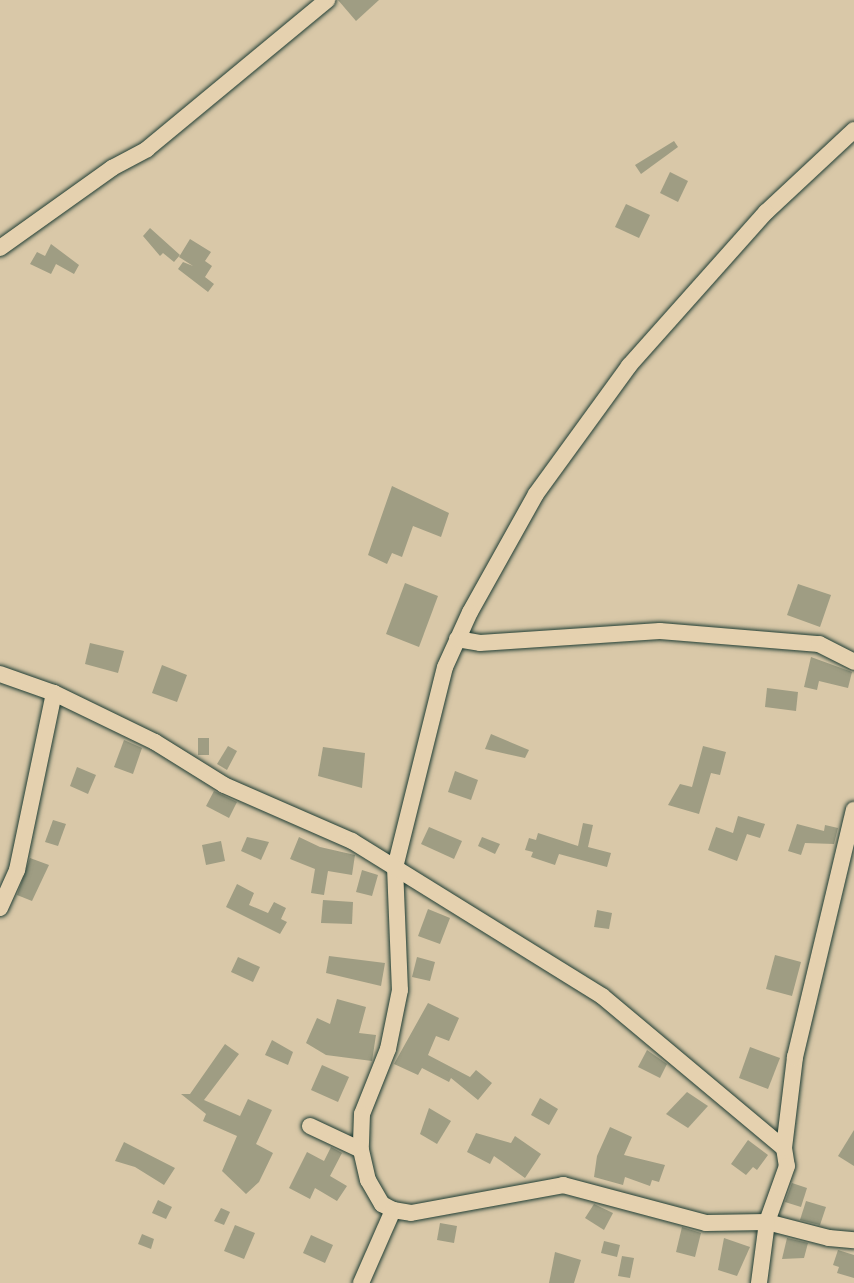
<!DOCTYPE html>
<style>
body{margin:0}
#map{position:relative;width:854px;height:1283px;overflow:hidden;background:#d9c8a8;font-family:"Indie Flower",sans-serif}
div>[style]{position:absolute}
.building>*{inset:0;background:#9f9d83}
.roads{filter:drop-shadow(0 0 2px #1f3d34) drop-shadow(0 0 2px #1f3d34)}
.minor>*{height:16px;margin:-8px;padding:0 8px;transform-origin:8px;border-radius:8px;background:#e5d1af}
span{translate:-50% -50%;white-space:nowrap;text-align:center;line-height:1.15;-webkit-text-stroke:5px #e5d1af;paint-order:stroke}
</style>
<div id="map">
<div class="building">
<i style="clip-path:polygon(338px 0,379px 0,356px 21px)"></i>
<i style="clip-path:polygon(674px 141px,678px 147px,641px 174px,635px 165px)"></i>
<i style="clip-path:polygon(670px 172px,688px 181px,678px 202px,660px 193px)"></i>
<i style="clip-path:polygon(626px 204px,650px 215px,639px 238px,615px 227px)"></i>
<i style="clip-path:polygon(150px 228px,180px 255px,174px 262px,163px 253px,160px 256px,143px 236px)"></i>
<i style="clip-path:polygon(190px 239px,211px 252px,205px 261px,212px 266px,205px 277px,214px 284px,208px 292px,178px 269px,183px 262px,193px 266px,179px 257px)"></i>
<i style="clip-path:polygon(51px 244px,79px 265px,74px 274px,56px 264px,51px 274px,30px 264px,37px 252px,45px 256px)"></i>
<i style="clip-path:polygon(392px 486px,449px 513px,441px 537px,413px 526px,402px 557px,392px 553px,387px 564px,368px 555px)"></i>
<i style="clip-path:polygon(405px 583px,438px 596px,419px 647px,386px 634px)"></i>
<i style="clip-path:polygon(798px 584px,831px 595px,820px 627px,787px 615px)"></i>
<i style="clip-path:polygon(90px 643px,124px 651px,118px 673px,85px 664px)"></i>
<i style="clip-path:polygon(811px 657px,852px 672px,848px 688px,819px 681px,817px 690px,804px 687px)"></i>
<i style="clip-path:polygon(162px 665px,187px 675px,177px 702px,152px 693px)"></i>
<i style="clip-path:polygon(767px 688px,798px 692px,796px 711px,765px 707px)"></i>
<i style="clip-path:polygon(491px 734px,529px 750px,525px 758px,485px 749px)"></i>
<i style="clip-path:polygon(198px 738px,209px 738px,209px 755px,198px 755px)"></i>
<i style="clip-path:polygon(124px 740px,142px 748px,133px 774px,114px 767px)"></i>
<i style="clip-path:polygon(228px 746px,237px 751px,227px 770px,217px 764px)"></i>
<i style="clip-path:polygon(703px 746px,726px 752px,720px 775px,711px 773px,699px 814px,668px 805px,680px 784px,692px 787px)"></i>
<i style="clip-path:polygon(323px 747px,365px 753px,362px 788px,318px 776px)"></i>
<i style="clip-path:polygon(77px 767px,96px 775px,88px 794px,70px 786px)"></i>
<i style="clip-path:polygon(455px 771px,478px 780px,471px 800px,448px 792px)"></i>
<i style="clip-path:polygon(214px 791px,237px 802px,229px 818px,206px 806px)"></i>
<i style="clip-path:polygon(738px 816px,765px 824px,760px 838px,747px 834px,737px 861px,708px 850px,716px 827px,733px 833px)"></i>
<i style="clip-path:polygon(53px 820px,66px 824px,58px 846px,45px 842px)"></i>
<i style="clip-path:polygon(583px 823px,593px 825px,588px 847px,611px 853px,607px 867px,559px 854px,555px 865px,531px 857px,533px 852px,525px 850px,529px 838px,536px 840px,538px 833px,578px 846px)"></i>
<i style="clip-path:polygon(797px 824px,824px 831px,825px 825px,838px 828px,834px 844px,805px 843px,801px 855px,788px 851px)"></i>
<i style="clip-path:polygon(429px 827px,462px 841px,454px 859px,421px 844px)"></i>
<i style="clip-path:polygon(247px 837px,269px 842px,261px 860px,241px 851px)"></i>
<i style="clip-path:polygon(299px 837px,320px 847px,355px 855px,352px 875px,328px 871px,324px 895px,311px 893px,315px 869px,290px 859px)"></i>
<i style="clip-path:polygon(482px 837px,500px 844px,495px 854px,478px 846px)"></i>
<i style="clip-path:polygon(221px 841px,225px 861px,206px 865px,202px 845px)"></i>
<i style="clip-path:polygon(30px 858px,49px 865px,32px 901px,17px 895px)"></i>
<i style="clip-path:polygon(362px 870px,378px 875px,372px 896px,356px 892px)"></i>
<i style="clip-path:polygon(237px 884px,254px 893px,249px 905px,268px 913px,274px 902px,286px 908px,281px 919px,287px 922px,280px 934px,226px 907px)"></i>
<i style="clip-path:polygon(323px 900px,353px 902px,352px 924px,321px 923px)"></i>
<i style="clip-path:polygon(428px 909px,450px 918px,440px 944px,418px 936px)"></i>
<i style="clip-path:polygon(597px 910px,612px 913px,609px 929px,594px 927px)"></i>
<i style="clip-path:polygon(775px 955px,801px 962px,792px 996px,766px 989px)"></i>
<i style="clip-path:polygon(329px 956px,385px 963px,381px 986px,326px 973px)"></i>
<i style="clip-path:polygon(238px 957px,260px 967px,253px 982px,231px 972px)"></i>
<i style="clip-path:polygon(417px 957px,435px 962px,430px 981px,412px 977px)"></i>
<i style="clip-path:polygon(337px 999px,366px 1007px,359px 1033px,376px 1035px,372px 1061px,326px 1055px,306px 1043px,317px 1018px,330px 1024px)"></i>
<i style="clip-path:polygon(428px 1003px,459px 1018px,449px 1041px,436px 1036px,428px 1055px,470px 1077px,476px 1070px,492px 1083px,478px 1100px,451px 1078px,449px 1082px,422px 1068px,418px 1075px,394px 1064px)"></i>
<i style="clip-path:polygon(272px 1040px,293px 1052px,288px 1065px,265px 1055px)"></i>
<i style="clip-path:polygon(225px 1044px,239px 1054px,204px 1100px,240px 1116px,248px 1099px,272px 1110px,256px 1144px,273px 1153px,259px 1182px,246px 1194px,222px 1171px,237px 1136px,203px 1121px,206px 1114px,181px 1094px,190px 1094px)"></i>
<i style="clip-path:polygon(750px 1047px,780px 1058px,768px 1089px,739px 1078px)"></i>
<i style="clip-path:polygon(647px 1050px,667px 1064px,660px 1078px,638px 1067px)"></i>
<i style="clip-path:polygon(322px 1065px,349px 1077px,338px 1102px,311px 1090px)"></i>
<i style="clip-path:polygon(687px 1092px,708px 1106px,688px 1128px,666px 1114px)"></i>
<i style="clip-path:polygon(540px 1098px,558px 1109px,549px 1125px,531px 1115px)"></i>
<i style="clip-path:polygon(429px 1108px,451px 1121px,437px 1144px,420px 1134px)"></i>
<i style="clip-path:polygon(610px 1127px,632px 1137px,624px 1155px,665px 1165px,659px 1182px,652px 1180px,650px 1186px,625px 1177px,623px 1185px,594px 1177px,597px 1156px)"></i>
<i style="clip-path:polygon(854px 1130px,854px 1166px,838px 1156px)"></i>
<i style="clip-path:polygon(476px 1133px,511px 1143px,515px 1136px,541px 1154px,525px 1178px,494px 1156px,490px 1164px,467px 1152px)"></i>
<i style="clip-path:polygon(748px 1140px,768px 1155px,757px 1170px,753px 1167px,746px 1175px,731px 1164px)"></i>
<i style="clip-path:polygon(124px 1142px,175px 1168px,164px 1185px,135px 1167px,115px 1161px)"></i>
<i style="clip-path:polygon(331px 1147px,342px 1153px,330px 1176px,347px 1186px,337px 1201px,315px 1188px,310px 1199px,289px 1188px,307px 1152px,324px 1161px)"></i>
<i style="clip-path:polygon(792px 1183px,807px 1188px,801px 1207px,785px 1202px)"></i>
<i style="clip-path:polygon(158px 1200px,172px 1207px,166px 1219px,152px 1213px)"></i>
<i style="clip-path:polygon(806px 1201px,826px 1207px,820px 1225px,800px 1220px)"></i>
<i style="clip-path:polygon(594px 1204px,613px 1213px,604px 1230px,585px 1218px)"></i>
<i style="clip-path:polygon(221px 1208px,230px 1212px,224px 1225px,214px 1221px)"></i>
<i style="clip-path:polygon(440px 1223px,457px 1226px,454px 1243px,437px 1240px)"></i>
<i style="clip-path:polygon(235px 1225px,255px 1233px,244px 1259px,224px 1251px)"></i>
<i style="clip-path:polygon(682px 1227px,701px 1233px,695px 1257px,676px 1252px)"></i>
<i style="clip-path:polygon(142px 1234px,154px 1239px,151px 1249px,138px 1244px)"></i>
<i style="clip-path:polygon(311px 1235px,333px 1245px,325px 1263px,303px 1253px)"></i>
<i style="clip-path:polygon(724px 1238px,750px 1247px,737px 1276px,718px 1270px)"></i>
<i style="clip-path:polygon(787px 1238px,808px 1243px,804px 1258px,782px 1259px)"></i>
<i style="clip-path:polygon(604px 1241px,620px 1245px,617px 1257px,601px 1253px)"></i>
<i style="clip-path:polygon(838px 1250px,854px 1255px,854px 1278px,837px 1273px,839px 1267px,833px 1265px)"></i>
<i style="clip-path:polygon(555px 1252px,581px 1260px,574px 1283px,549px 1283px)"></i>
<i style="clip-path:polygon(622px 1256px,634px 1258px,630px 1278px,618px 1276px)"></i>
</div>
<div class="roads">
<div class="minor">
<i style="left:854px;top:130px;width:120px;rotate:137deg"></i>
<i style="left:766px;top:212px;width:206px;rotate:131.7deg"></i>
<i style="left:629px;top:366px;width:158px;rotate:126deg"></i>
<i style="left:536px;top:494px;width:135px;rotate:119.2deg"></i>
<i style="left:470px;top:612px;width:60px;rotate:114.4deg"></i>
<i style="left:445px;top:667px;width:206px;rotate:104deg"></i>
<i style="left:395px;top:867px;width:123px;rotate:87.7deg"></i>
<i style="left:400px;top:990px;width:60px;rotate:101.5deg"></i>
<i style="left:388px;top:1049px;width:70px;rotate:111.8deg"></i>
<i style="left:362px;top:1114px;width:36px;rotate:92deg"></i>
<i style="left:361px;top:1150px;width:31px;rotate:77deg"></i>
<i style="left:368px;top:1180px;width:28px;rotate:60deg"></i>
<i style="left:382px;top:1204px;width:13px;rotate:29deg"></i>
<i style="left:393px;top:1210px;width:18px;rotate:9deg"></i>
<i style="left:411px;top:1213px;width:155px;rotate:-10.4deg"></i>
<i style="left:563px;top:1185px;width:148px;rotate:14.9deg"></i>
<i style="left:706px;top:1223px;width:61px;rotate:-0.9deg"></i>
<i style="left:767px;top:1222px;width:64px;rotate:14.5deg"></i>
<i style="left:829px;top:1238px;width:25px;rotate:5deg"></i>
<i style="left:0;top:248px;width:138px;rotate:-35.5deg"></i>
<i style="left:112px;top:168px;width:40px;rotate:-28deg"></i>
<i style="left:147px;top:149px;width:234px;rotate:-39.6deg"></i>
<i style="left:457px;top:639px;width:23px;rotate:10deg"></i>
<i style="left:480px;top:643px;width:180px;rotate:-3.8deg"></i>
<i style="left:660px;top:631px;width:160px;rotate:4.7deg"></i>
<i style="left:819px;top:644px;width:39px;rotate:27deg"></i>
<i style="left:0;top:674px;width:57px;rotate:19.4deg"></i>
<i style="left:54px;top:693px;width:112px;rotate:25.9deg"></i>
<i style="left:155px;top:742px;width:81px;rotate:31.9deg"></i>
<i style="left:224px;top:785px;width:140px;rotate:23.6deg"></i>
<i style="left:352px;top:841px;width:294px;rotate:31.8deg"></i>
<i style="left:602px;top:996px;width:237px;rotate:39.9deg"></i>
<i style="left:784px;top:1148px;width:18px;rotate:81deg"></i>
<i style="left:787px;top:1166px;width:59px;rotate:109.7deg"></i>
<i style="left:767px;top:1222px;width:62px;rotate:97.5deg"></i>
<i style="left:0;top:908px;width:42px;rotate:-65.9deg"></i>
<i style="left:17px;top:870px;width:181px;rotate:-78.2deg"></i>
<i style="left:310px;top:1126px;width:56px;rotate:25.2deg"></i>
<i style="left:784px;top:1148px;width:92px;rotate:-83.1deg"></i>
<i style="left:795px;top:1057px;width:254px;rotate:-76.6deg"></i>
<i style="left:361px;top:1283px;width:80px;rotate:-66.3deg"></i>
</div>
</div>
</div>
